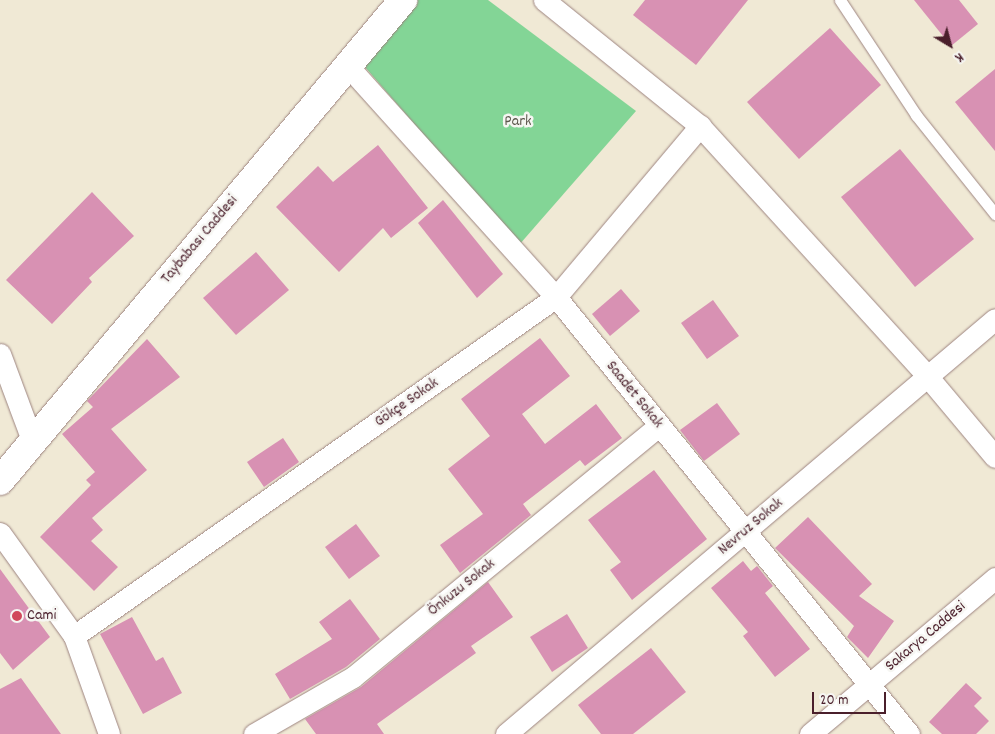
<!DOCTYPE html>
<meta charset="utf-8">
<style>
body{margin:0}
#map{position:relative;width:995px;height:734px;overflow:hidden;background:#f0e9d5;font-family:Dekko,sans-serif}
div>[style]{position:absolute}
.green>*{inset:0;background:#83d596}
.building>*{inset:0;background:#d891b3}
.roads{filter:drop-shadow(0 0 1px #9d8480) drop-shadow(0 0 1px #9d8480)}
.lane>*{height:11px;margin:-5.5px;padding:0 5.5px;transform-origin:5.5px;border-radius:5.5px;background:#fff}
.street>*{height:21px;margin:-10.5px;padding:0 10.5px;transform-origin:10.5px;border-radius:10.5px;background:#fff}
.secondary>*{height:28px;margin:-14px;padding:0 14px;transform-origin:14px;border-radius:14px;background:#fff}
.dots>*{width:14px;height:14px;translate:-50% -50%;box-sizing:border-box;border:2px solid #f6f6f2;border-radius:50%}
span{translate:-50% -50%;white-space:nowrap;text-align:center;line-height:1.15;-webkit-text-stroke:5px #f6f6f2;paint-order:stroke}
.park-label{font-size:16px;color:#5b564b}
.street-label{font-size:16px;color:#4a1f2b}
.poi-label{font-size:16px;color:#4a1f2b}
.left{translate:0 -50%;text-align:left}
.north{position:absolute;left:925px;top:20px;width:50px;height:50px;-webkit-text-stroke:4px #f6f6f2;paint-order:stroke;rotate:143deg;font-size:14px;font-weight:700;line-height:20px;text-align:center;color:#4a1f2b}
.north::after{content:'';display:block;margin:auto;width:18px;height:22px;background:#4a1f2b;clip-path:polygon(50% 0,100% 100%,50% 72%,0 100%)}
.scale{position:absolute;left:812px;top:692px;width:74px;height:22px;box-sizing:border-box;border:2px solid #4a1f2b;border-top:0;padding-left:6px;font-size:15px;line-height:18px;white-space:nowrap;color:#4a1f2b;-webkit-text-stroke:4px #f6f6f2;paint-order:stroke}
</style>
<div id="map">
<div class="green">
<i style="clip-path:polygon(402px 0,488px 0,636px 111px,519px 245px,358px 59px)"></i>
</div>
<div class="building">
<i style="clip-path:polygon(645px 0,748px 0,696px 65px,633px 15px)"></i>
<i style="clip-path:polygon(914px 0,959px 0,978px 24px,951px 46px)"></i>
<i style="clip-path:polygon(830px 28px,881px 85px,799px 159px,747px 102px)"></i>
<i style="clip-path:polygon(995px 69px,995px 151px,955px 102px)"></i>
<i style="clip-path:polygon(378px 145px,428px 208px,391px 238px,383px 228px,339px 272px,276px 207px,318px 166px,333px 182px)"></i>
<i style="clip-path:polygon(900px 149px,974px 239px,915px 287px,841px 197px)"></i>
<i style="clip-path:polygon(92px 192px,134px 236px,89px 278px,92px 282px,52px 324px,6px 280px)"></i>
<i style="clip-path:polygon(443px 200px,503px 274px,477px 298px,418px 223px)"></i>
<i style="clip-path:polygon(256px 252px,289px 290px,236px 335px,203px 298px)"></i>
<i style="clip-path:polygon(621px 289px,640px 311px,610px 336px,592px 314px)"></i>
<i style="clip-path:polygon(713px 300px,739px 336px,707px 359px,681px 323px)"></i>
<i style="clip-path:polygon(540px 338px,570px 376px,522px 414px,545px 444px,596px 404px,622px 438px,585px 466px,580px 460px,523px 504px,531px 515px,460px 573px,440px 545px,483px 514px,448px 469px,490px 436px,461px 399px)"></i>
<i style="clip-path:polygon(147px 339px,180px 377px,111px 429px,147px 470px,92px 518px,103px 530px,91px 541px,118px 567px,94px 591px,40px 537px,91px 485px,86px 480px,95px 472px,62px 434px,93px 407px,87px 401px)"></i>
<i style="clip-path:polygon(717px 403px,740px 434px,704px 461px,680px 430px)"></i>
<i style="clip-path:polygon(283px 438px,299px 462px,264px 487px,247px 462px)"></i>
<i style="clip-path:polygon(654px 470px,707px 539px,632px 600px,610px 570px,621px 562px,588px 520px)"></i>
<i style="clip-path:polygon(808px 517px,872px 584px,859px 596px,894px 621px,868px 658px,847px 637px,854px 626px,775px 548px)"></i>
<i style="clip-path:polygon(356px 524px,380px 556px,349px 579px,325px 547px)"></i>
<i style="clip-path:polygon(743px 561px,751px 571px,757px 566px,773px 586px,765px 593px,810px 649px,775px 677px,743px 636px,748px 632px,711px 588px)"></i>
<i style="clip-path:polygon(0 569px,50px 637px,13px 670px,0 653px)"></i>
<i style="clip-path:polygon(488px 582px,513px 617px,471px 646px,476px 653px,377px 724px,384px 734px,316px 734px,305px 719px,361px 687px)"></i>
<i style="clip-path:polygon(350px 599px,380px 639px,346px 667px,290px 699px,275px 674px,332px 639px,319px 622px)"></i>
<i style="clip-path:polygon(567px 614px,588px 648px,552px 672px,530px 637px)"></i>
<i style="clip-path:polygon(132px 617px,156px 661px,163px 657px,182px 693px,143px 714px,100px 634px)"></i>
<i style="clip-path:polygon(651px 648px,686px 692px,633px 734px,601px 734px,578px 705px)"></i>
<i style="clip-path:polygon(21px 678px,61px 734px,0 734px,0 689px)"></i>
<i style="clip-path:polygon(966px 683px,982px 698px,974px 706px,989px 721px,976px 734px,942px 734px,929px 722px)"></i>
</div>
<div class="roads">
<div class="lane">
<i style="left:840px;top:0;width:138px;rotate:56.5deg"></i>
<i style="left:916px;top:115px;width:127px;rotate:51.4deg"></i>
</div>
<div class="street">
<i style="left:544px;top:0;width:201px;rotate:38.9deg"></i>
<i style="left:700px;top:126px;width:339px;rotate:47.7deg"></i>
<i style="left:928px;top:377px;width:104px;rotate:50.1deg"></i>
<i style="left:347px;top:65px;width:312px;rotate:48deg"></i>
<i style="left:556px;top:297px;width:562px;rotate:51.07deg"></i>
<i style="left:0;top:354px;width:92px;rotate:69.6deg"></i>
<i style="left:0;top:533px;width:127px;rotate:54.3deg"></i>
<i style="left:74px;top:636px;width:104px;rotate:70.3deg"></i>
<i style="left:74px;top:636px;width:589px;rotate:-35.12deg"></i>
<i style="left:556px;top:297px;width:224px;rotate:-49.9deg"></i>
<i style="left:254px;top:734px;width:114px;rotate:-29.9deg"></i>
<i style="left:353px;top:677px;width:396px;rotate:-39.4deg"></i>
<i style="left:506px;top:734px;width:641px;rotate:-40.32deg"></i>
<i style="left:810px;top:734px;width:242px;rotate:-40.1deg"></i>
</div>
<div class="secondary">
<i style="left:0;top:481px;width:628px;rotate:-50.04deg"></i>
</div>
</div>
<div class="dots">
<i style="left:17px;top:616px;background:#d1495b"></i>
</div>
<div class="park-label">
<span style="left:518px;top:122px">Park</span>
</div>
<div class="street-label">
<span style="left:200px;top:240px;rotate:-50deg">Taybabası Caddesi</span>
<span style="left:634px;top:395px;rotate:51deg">Saadet Sokak</span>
<span style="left:407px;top:403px;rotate:-35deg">Gökçe Sokak</span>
<span style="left:751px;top:527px;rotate:-40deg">Nevruz Sokak</span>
<span style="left:462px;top:588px;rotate:-39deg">Önkuzu Sokak</span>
<span style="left:926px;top:637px;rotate:-40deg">Sakarya Caddesi</span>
</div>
<div class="poi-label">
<span class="left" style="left:27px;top:616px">Cami</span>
</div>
<div class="north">K</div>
<div class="scale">20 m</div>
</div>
